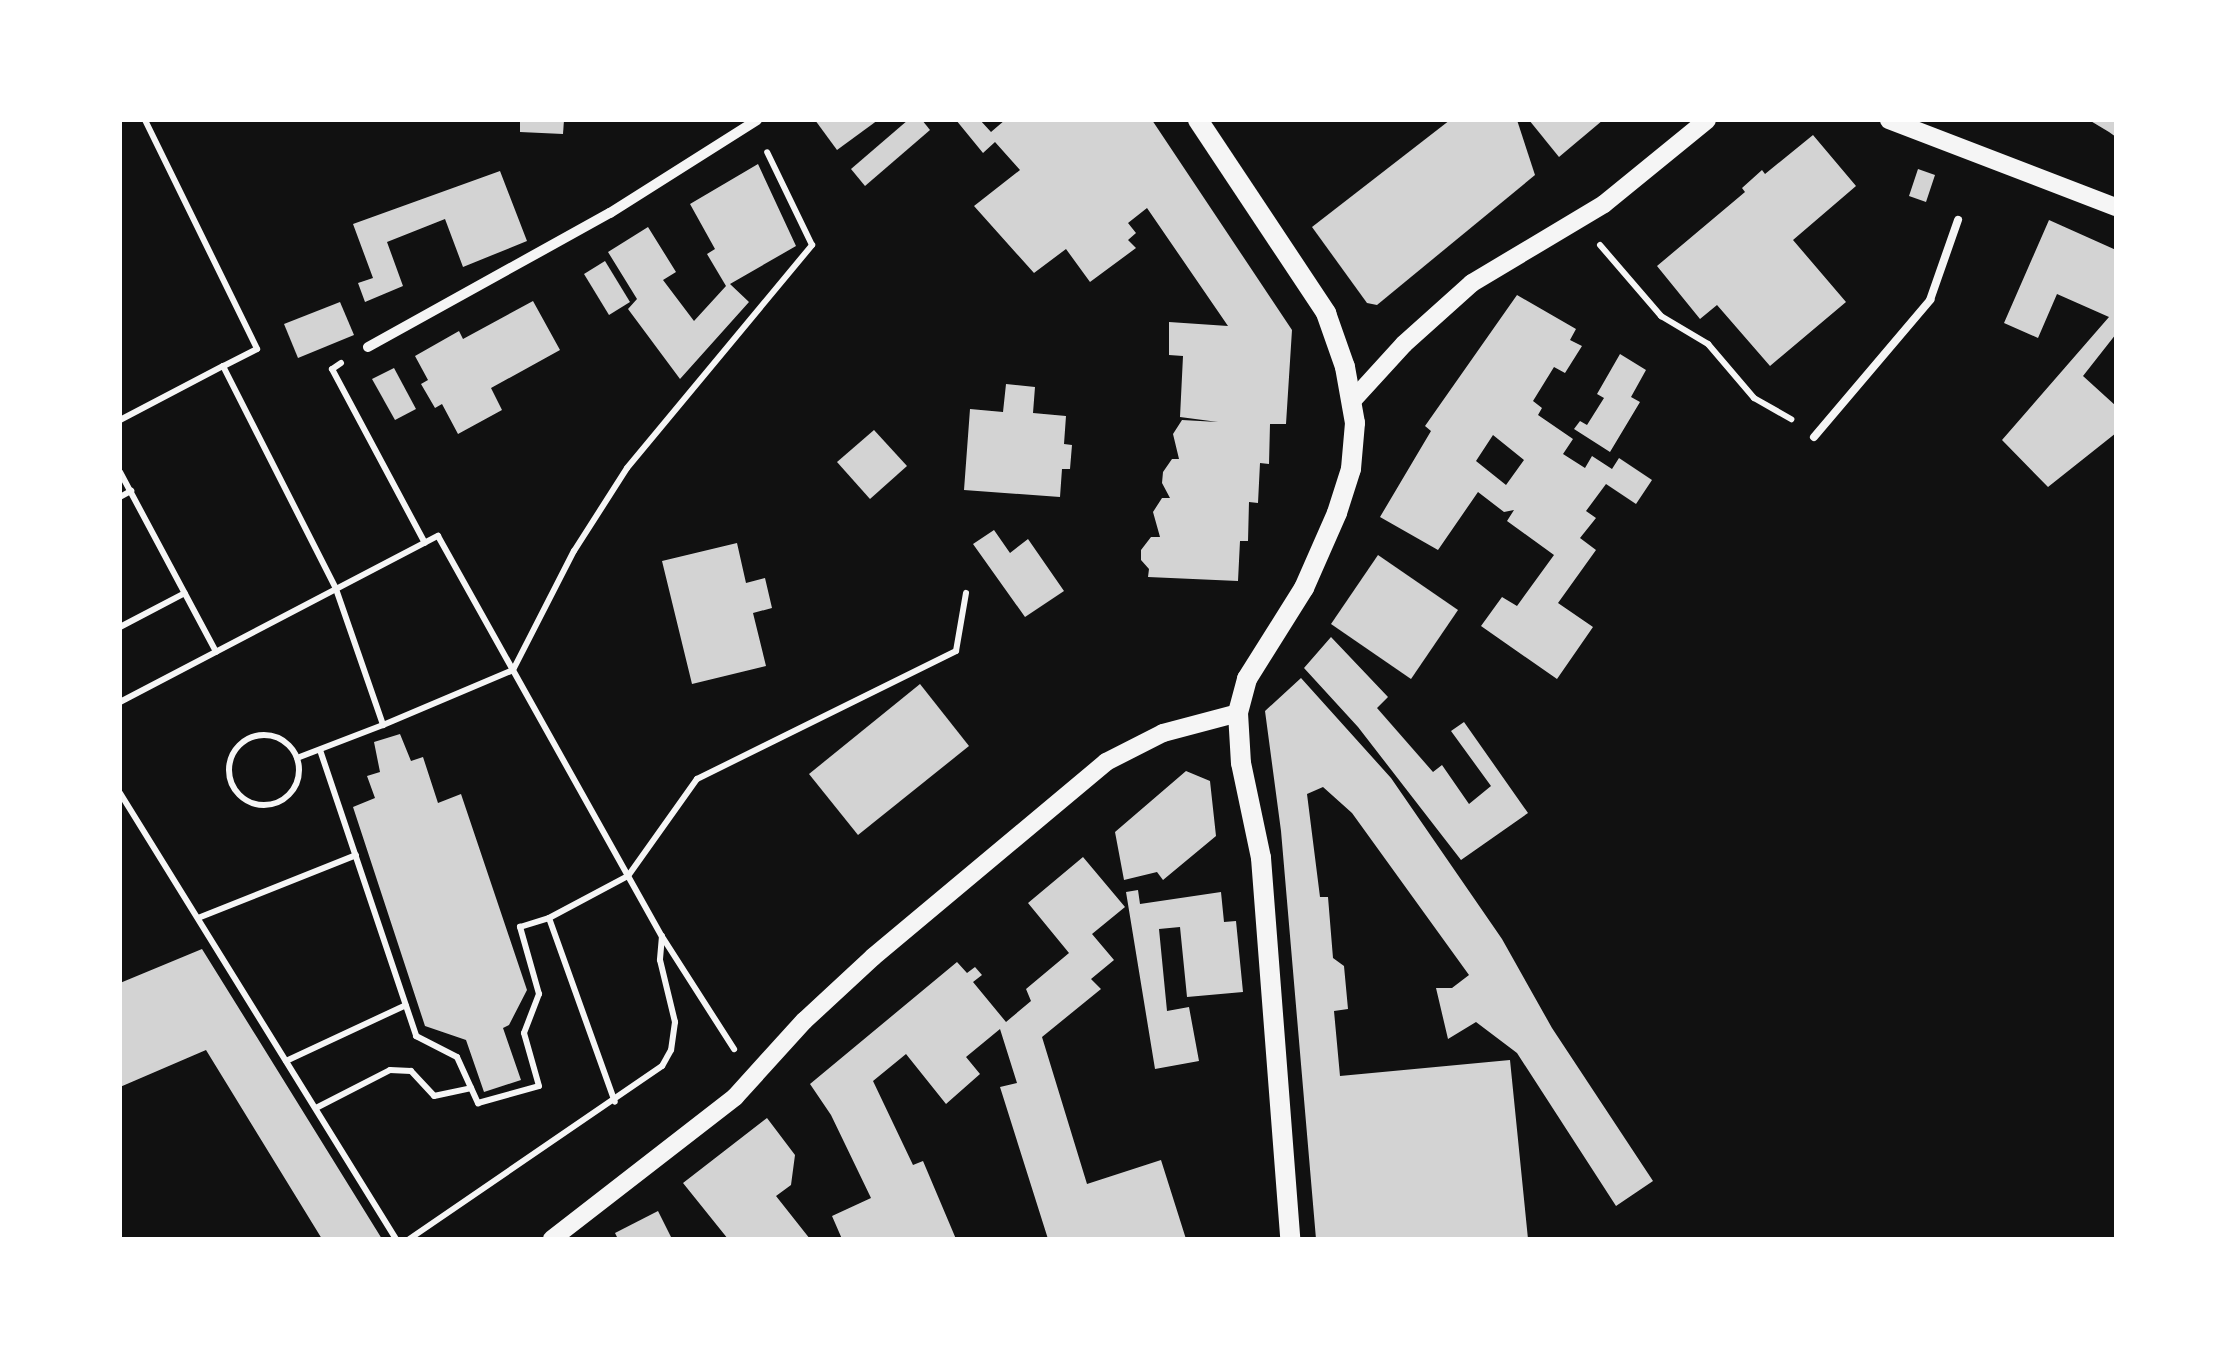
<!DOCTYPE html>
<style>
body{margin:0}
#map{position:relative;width:2236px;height:1359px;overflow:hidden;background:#111;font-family:Signika,sans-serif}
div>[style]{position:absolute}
.building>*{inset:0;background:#d3d3d3}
.path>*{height:6px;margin:-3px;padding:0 3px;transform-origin:3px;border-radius:3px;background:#f5f5f5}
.path>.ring{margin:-3px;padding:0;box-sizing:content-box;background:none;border:6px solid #f5f5f5;border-radius:50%}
.service>*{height:8px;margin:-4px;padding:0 4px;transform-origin:4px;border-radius:4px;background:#f5f5f5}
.minor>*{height:10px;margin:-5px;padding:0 5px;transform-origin:5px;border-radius:5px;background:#f5f5f5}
.tertiary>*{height:18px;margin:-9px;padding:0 9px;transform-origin:9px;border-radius:9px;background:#f5f5f5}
.secondary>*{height:20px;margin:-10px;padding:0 10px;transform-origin:10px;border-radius:10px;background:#f5f5f5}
span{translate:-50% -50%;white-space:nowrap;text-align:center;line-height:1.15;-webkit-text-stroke:9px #fff;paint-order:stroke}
.frame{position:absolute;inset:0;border:122px solid #fff;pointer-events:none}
</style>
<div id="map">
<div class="building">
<i style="clip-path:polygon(520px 120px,564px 120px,563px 134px,520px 132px)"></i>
<i style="clip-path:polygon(815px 120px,878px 120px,837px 150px)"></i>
<i style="clip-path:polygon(908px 120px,922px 120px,930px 130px,865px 186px,851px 169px)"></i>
<i style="clip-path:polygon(956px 120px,980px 120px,991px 132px,1005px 120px,1152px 120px,1292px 330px,1286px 424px,1270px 424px,1269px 464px,1260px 463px,1258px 503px,1249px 502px,1248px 541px,1240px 541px,1238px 581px,1148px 577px,1149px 569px,1141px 560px,1141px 550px,1151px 537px,1160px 537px,1153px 512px,1162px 498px,1170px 498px,1162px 483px,1163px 472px,1172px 459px,1179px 459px,1173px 434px,1182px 420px,1218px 422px,1180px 417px,1183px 356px,1169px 355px,1169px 322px,1228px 326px,1147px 208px,1128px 223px,1136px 233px,1128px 240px,1136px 248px,1090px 282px,1066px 249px,1034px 273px,974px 206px,1020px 170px,995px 142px,983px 153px)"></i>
<i style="clip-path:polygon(1450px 120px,1517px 120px,1535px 175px,1377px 305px,1367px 303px,1312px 227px)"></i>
<i style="clip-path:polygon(1529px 120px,1603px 120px,1559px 157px)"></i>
<i style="clip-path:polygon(2089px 120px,2116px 120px,2116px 137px,2109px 132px)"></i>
<i style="clip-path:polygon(1813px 135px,1856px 186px,1793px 240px,1846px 302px,1770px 366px,1717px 305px,1700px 319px,1657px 266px,1745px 192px,1742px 188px,1762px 170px,1765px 174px)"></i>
<i style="clip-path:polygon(758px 164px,796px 246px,730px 284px,749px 302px,680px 379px,628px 309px,637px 299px,608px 252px,648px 227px,676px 272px,663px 280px,694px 321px,726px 286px,707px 254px,715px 249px,690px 204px)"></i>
<i style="clip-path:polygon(1918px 169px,1935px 175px,1926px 202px,1909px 196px)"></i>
<i style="clip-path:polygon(500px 171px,527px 241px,463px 267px,445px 219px,387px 242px,403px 286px,365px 302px,358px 283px,373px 278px,353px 224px)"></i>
<i style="clip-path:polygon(2049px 220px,2116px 250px,2116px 334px,2083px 376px,2116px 406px,2116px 433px,2048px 487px,2002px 440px,2109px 317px,2057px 294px,2038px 338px,2004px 323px)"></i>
<i style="clip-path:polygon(605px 261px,630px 302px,609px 315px,584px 274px)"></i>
<i style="clip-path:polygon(evenodd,1517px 295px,1576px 329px,1570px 340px,1582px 346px,1565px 373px,1554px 367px,1533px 401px,1542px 408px,1538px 415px,1573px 439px,1563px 454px,1585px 468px,1592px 456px,1612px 469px,1619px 458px,1652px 480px,1636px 504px,1606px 484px,1586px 511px,1596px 518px,1580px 538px,1596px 550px,1558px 603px,1593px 627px,1557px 679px,1481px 626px,1502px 597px,1517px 606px,1554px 555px,1507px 521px,1514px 510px,1504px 512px,1478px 492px,1438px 550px,1380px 517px,1431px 431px,1425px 426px,1517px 295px,1493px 435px,1524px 460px,1506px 485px,1476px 461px,1493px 435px)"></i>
<i style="clip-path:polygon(533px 301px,560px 350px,491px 388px,502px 410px,458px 434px,442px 404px,435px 408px,421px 384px,428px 380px,415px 356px,459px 331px,463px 339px)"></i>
<i style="clip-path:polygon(340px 302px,354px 335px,298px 358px,284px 324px)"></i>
<i style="clip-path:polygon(1620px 354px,1646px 370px,1631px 397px,1640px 402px,1610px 452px,1574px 429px,1580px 421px,1587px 425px,1604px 398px,1597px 394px)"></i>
<i style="clip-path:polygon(394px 368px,416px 409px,395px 420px,372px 379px)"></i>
<i style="clip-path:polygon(1006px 384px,1035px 387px,1033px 413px,1066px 416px,1064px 444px,1072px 445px,1070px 469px,1062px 469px,1060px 497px,964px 490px,970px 409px,1003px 412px)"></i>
<i style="clip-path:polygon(874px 430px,907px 466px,870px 499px,837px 462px)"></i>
<i style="clip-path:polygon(994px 530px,1010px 553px,1028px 539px,1064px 591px,1025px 617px,973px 544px)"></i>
<i style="clip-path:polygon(737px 543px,746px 583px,765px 578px,772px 608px,753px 613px,766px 666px,692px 684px,662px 561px)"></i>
<i style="clip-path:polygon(1378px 555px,1458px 610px,1411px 679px,1331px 624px)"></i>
<i style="clip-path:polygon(1331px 637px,1388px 697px,1377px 708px,1433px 772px,1442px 765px,1469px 804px,1491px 786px,1451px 731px,1464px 722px,1528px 813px,1461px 860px,1358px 727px,1304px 668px)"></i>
<i style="clip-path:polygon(1301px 678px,1391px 778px,1502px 939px,1552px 1028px,1653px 1181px,1616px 1206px,1517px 1053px,1476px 1022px,1448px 1039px,1436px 988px,1452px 988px,1469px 975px,1352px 813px,1323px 787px,1307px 794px,1320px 897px,1328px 897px,1333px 958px,1344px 966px,1348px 1009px,1334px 1011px,1340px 1076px,1510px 1060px,1528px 1239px,1316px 1239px,1281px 831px,1265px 711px)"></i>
<i style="clip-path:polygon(920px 684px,969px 746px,858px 835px,809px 774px)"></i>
<i style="clip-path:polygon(400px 734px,411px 761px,423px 757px,438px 803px,461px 794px,527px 990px,509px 1025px,503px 1028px,521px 1080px,484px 1092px,466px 1040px,425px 1026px,353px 807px,375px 798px,367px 776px,380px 772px,374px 742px)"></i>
<i style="clip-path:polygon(1186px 771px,1210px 781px,1216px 836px,1163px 880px,1157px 872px,1124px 880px,1115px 832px)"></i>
<i style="clip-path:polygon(1083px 857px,1125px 907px,1092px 934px,1114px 960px,1091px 979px,1101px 989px,1042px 1037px,1087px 1184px,1161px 1160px,1186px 1239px,1048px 1239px,1000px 1087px,1017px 1083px,1000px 1029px,966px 1057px,980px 1074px,946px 1104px,906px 1054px,873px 1081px,913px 1165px,923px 1161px,956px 1239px,842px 1239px,832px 1216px,871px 1198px,831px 1115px,810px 1084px,957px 962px,967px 973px,975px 967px,982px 975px,973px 982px,1006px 1022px,1031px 1001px,1026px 989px,1069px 953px,1028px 903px)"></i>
<i style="clip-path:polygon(1138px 890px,1140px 904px,1221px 892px,1224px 922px,1236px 921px,1243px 992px,1187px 997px,1180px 927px,1159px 929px,1167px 1011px,1189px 1007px,1199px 1061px,1155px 1069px,1126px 892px)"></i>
<i style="clip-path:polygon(202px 949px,253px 1031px,382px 1239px,322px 1239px,206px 1050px,120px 1087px,120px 983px)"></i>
<i style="clip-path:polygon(767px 1118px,795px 1155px,791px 1185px,776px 1196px,810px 1239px,728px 1239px,683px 1183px)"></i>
<i style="clip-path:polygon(658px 1211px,672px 1239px,618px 1239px,615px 1233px)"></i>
</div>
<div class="path">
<i style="left:145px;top:120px;width:255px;rotate:63.9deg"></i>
<i style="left:257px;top:349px;width:38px;rotate:153deg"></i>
<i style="left:223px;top:366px;width:250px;rotate:63.1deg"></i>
<i style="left:336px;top:589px;width:144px;rotate:70.9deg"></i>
<i style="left:383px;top:725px;width:141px;rotate:-22.9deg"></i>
<i style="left:513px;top:670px;width:134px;rotate:-62.9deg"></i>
<i style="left:574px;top:551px;width:98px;rotate:-57.4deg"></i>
<i style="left:627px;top:468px;width:290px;rotate:-50.3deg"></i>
<i style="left:812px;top:245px;width:103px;rotate:-115.8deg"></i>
<i style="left:1600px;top:245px;width:94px;rotate:49.3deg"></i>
<i style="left:1661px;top:316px;width:55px;rotate:30.8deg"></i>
<i style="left:1708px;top:344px;width:71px;rotate:49.6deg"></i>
<i style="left:1754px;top:398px;width:43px;rotate:29.6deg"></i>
<i style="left:341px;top:363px;width:11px;rotate:146deg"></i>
<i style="left:332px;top:369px;width:197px;rotate:61.9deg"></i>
<i style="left:120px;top:420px;width:116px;rotate:-27.7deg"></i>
<i style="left:120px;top:472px;width:204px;rotate:61.9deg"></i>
<i style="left:120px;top:497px;width:13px;rotate:-29deg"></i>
<i style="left:120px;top:627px;width:73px;rotate:-27.6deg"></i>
<i style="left:120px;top:702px;width:359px;rotate:-27.6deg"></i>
<i style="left:438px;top:536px;width:458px;rotate:60.8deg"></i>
<i style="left:662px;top:936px;width:24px;rotate:95deg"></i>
<i style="left:660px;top:960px;width:64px;rotate:76.4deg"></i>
<i style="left:675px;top:1022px;width:28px;rotate:98deg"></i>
<i style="left:671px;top:1050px;width:18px;rotate:119deg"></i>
<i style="left:662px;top:1066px;width:306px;rotate:145.6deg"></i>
<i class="ring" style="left:229px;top:735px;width:64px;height:64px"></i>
<i style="left:320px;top:750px;width:302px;rotate:71.4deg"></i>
<i style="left:416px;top:1036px;width:46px;rotate:27.1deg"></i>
<i style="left:457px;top:1057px;width:51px;rotate:65.5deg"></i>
<i style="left:478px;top:1103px;width:63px;rotate:-15.6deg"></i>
<i style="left:539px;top:1086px;width:55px;rotate:-105.8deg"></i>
<i style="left:524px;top:1033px;width:42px;rotate:-69deg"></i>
<i style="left:539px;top:994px;width:70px;rotate:-105.8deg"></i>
<i style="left:520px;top:927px;width:30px;rotate:-17deg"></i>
<i style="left:549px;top:918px;width:195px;rotate:70.3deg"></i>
<i style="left:297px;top:758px;width:92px;rotate:-21deg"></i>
<i style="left:120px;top:793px;width:524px;rotate:58.25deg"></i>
<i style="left:198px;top:918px;width:170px;rotate:-21.7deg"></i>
<i style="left:549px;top:918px;width:89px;rotate:-28deg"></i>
<i style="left:628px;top:876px;width:119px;rotate:-54.6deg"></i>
<i style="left:697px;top:779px;width:289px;rotate:-26.3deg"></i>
<i style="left:956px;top:651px;width:59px;rotate:-80.2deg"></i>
<i style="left:663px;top:938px;width:132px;rotate:57.4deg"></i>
<i style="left:286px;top:1061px;width:132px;rotate:-25deg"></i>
<i style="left:316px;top:1108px;width:83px;rotate:-27.2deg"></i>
<i style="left:390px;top:1070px;width:21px;rotate:3deg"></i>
<i style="left:411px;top:1071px;width:34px;rotate:47deg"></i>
<i style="left:434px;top:1096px;width:38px;rotate:-12deg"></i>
</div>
<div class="service">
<i style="left:1814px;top:437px;width:180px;rotate:-49.7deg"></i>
<i style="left:1930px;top:300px;width:85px;rotate:-70.7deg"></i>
</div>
<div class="minor">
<i style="left:368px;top:347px;width:277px;rotate:-29deg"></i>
<i style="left:610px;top:213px;width:174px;rotate:-32.3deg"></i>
</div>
<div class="tertiary">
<i style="left:1889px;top:120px;width:243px;rotate:21deg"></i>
<i style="left:1352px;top:401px;width:77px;rotate:-47.6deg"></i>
<i style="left:1404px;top:344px;width:91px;rotate:-41.9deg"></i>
<i style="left:1472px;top:283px;width:154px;rotate:-30.9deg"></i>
<i style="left:1604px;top:204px;width:133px;rotate:-39.2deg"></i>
<i style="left:552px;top:1239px;width:232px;rotate:-37.8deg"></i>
<i style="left:735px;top:1097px;width:103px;rotate:-47.8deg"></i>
<i style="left:804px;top:1021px;width:94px;rotate:-42.8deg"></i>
<i style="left:873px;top:957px;width:304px;rotate:-39.9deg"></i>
<i style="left:1106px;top:762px;width:64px;rotate:-27deg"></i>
<i style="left:1163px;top:733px;width:78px;rotate:-14.9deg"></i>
</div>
<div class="secondary">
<i style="left:1198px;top:120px;width:232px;rotate:56.4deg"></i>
<i style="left:1326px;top:313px;width:57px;rotate:70.6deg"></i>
<i style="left:1345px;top:367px;width:57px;rotate:79.9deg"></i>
<i style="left:1355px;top:423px;width:46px;rotate:95deg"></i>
<i style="left:1351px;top:469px;width:46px;rotate:107.7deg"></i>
<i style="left:1337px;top:513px;width:82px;rotate:113.7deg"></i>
<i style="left:1304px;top:588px;width:107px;rotate:122.1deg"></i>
<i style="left:1247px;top:679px;width:35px;rotate:105deg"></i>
<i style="left:1238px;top:713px;width:50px;rotate:86.6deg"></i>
<i style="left:1241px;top:763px;width:97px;rotate:78.1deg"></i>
<i style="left:1261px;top:858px;width:382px;rotate:85.6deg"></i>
</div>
<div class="frame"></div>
</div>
